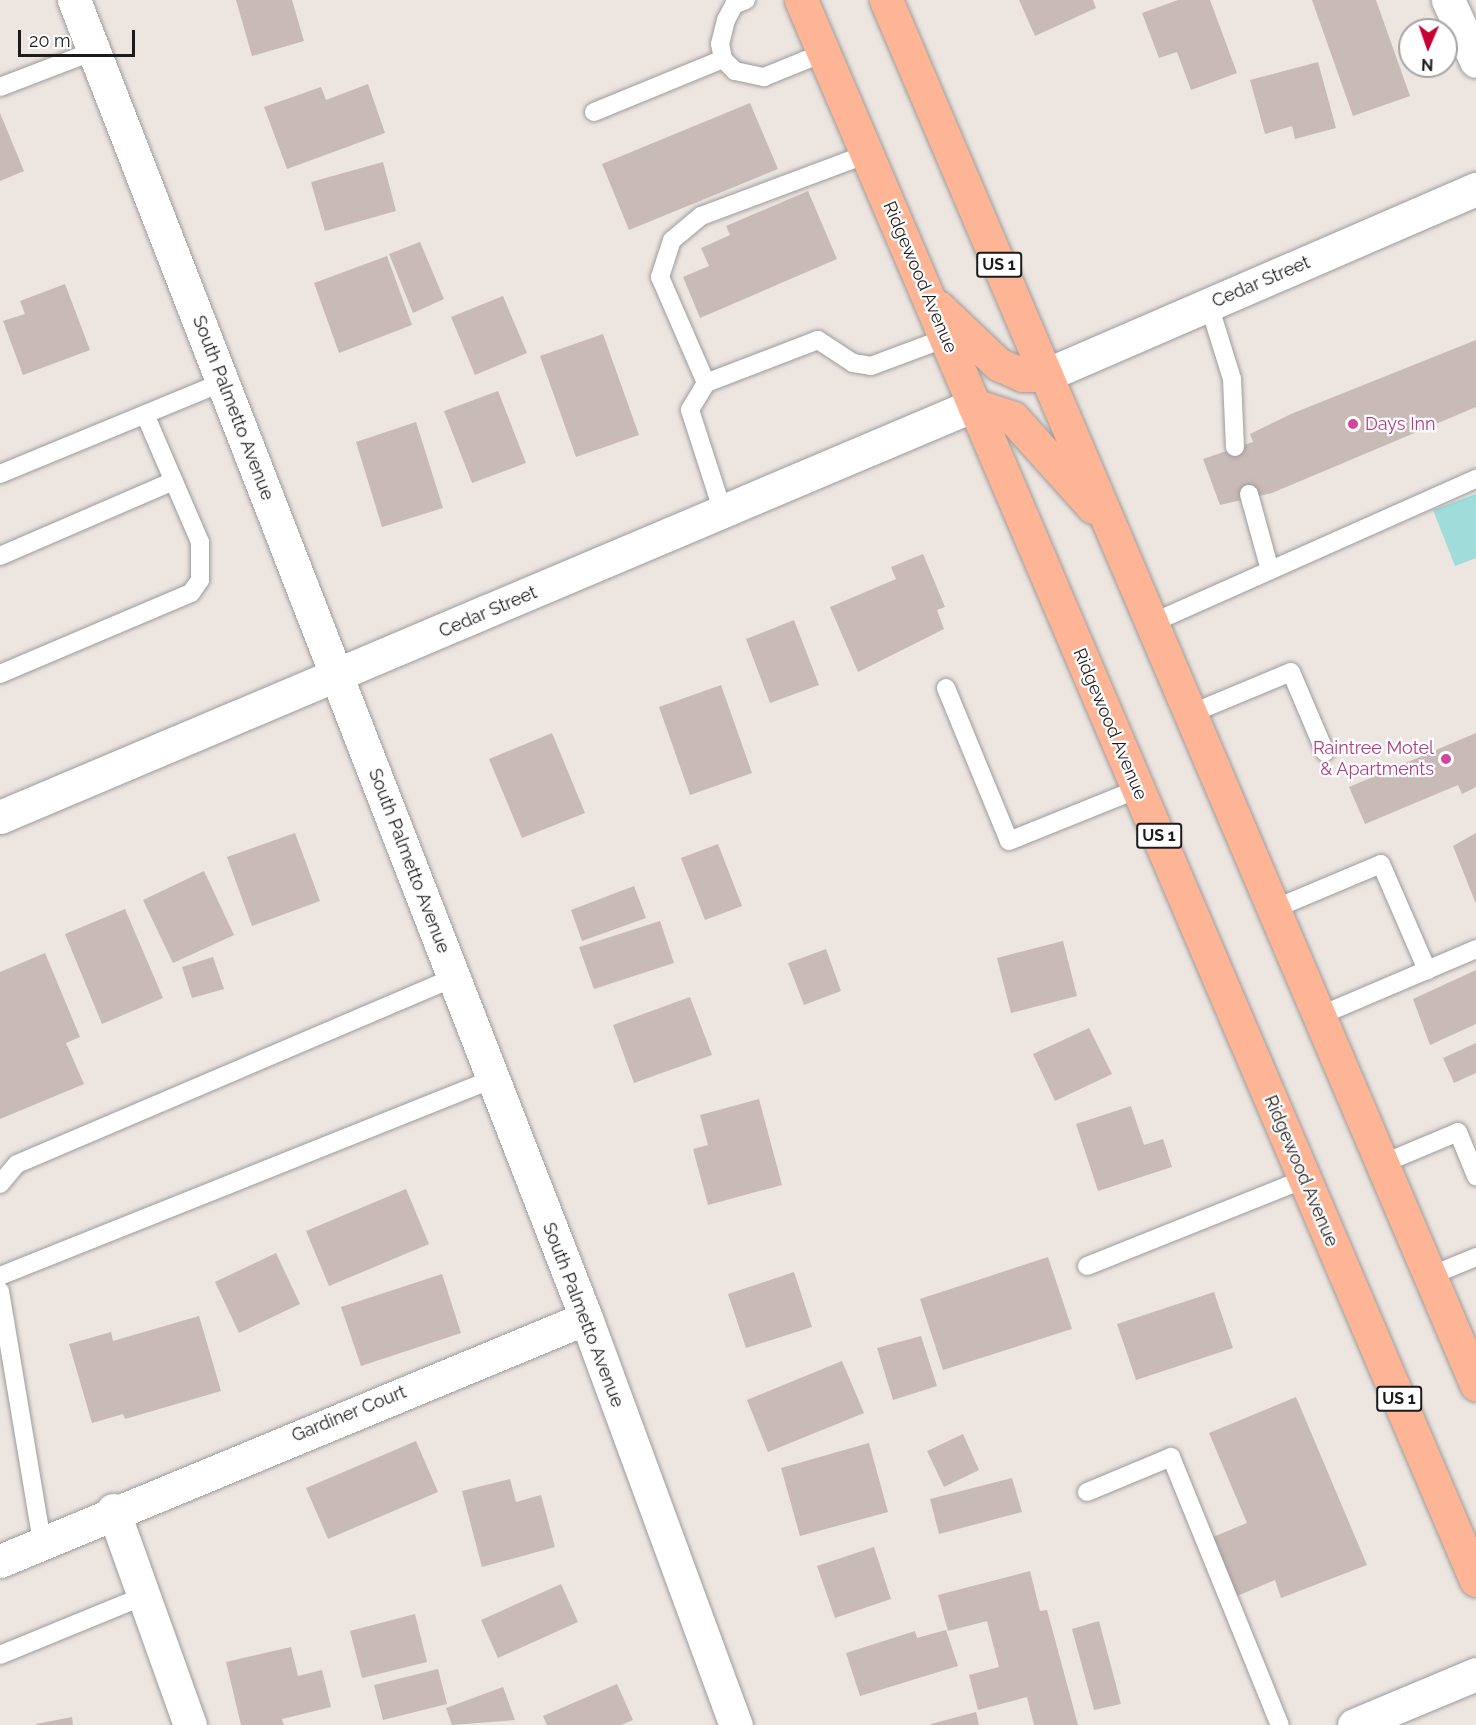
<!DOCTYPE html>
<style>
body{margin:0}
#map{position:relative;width:1476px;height:1725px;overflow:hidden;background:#ede5e0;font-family:Raleway,sans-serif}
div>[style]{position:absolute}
.water>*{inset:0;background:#9fdcda}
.building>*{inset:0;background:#c8bab7}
.roads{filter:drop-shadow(0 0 2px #9c9c9c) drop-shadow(0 0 2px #9c9c9c)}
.service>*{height:18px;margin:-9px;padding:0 9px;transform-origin:9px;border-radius:9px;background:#fff}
.minor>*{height:33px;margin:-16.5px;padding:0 16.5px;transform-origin:16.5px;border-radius:16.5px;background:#fff}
.tertiary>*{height:33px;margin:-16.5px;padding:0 16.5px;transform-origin:16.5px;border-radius:16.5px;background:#fff}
.primary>*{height:33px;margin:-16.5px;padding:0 16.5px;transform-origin:16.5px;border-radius:16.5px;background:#fdb595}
.dots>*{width:16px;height:16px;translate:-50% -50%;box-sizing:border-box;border:3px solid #fff;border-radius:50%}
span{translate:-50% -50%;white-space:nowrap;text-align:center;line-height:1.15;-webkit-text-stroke:4.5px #fff;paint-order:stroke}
.shield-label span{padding:2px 4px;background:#fff;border:2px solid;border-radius:4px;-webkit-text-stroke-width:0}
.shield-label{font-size:16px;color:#1b1b1b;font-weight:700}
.street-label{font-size:18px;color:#1b1b1b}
.hotel-label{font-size:18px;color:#b23c85}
.left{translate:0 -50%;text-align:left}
.right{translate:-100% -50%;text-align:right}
.north{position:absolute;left:1398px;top:18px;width:60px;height:60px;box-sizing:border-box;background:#fff;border:2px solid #a4a4a4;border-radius:50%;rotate:182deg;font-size:16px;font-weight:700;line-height:24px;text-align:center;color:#1b1b1b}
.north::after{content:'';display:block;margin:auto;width:21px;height:27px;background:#c60033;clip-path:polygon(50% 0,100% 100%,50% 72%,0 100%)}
.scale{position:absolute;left:18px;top:30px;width:117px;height:27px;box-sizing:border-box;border:3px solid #1b1b1b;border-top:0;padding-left:8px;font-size:18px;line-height:21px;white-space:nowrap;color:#1b1b1b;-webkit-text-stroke:4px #fff;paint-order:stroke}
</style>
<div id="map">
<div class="water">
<i style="clip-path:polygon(1476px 494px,1476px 558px,1455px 566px,1433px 510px)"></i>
</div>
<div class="building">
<i style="clip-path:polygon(236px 0,292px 0,304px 41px,252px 56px)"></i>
<i style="clip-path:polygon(1019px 0,1093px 0,1096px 8px,1035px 36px)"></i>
<i style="clip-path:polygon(1178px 0,1210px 0,1237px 73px,1191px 90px,1177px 52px,1159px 58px,1142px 13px)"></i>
<i style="clip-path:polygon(1312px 0,1376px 0,1410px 96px,1353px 116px)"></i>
<i style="clip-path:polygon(1318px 62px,1336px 128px,1295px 139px,1292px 126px,1265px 134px,1250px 80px)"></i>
<i style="clip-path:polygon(368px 84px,385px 133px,287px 169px,264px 107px,321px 87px,326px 100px)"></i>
<i style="clip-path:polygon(750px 103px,778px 169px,629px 230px,602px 164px)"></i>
<i style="clip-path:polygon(0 113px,24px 171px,0 181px)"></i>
<i style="clip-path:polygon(383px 162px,396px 211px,325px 231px,311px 182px)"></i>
<i style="clip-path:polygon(808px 191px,837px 259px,700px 318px,683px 277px,709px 266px,701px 248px,730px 235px,726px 226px)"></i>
<i style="clip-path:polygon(420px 242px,444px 299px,413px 313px,389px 254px)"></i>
<i style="clip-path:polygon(387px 256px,412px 325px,339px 353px,314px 283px)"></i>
<i style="clip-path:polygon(65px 284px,90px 350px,23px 375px,3px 321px,25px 314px,20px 301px)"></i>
<i style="clip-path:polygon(503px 296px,527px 353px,475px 375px,451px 317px)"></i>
<i style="clip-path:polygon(603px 334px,639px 435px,576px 457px,540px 356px)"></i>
<i style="clip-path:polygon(1476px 340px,1476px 407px,1272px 493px,1220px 505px,1203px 459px,1253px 442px,1250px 434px,1291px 414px)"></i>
<i style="clip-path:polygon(498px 391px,526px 463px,472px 483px,444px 411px)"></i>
<i style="clip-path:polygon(416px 422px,443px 508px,382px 527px,356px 442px)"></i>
<i style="clip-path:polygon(923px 554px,945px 607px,937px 610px,944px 629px,858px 672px,830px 607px,896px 579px,891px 567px)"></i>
<i style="clip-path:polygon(794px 620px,819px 685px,770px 703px,746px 639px)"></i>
<i style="clip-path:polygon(721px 685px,752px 773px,690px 795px,659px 707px)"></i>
<i style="clip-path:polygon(552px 733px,585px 813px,522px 838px,489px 759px)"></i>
<i style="clip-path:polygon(1476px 733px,1476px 787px,1462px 794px,1458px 785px,1365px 824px,1349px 787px)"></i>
<i style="clip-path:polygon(295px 833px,320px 901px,252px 926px,227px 857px)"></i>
<i style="clip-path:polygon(1476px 833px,1476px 904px,1453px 846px)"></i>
<i style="clip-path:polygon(718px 844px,742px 906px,705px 920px,681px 858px)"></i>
<i style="clip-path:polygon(204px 871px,234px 935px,173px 963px,143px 900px)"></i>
<i style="clip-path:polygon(634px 886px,646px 918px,582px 941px,571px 910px)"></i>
<i style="clip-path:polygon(125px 909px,163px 998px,102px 1024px,65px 934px)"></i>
<i style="clip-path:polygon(660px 921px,674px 963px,594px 989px,579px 947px)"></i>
<i style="clip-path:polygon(1063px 941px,1077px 996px,1011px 1013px,997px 958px)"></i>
<i style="clip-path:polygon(826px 949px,841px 991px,804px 1005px,788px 963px)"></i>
<i style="clip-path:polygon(45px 953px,80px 1037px,66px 1043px,84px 1084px,0 1119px,0 972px)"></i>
<i style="clip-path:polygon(213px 957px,224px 989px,192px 998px,182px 967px)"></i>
<i style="clip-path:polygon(1476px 970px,1476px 1024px,1430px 1045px,1413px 999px)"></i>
<i style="clip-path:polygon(690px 997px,712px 1055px,634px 1083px,613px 1025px)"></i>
<i style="clip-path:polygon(1089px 1028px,1112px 1074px,1055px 1101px,1033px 1054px)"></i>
<i style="clip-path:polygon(1476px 1043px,1476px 1073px,1454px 1083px,1443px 1058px)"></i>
<i style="clip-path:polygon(759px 1099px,782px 1185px,708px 1205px,693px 1149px,708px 1145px,700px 1115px)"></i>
<i style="clip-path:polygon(1131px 1106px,1144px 1145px,1163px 1139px,1172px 1167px,1098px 1191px,1076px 1124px)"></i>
<i style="clip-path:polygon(406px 1189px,429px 1244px,329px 1286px,306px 1231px)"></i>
<i style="clip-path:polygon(276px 1253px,300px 1304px,239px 1333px,215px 1282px)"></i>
<i style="clip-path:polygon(1048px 1257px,1072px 1329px,943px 1370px,920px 1299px)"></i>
<i style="clip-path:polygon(794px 1272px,812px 1327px,746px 1348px,728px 1294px)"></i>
<i style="clip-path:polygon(442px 1274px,461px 1333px,361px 1366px,341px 1307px)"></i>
<i style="clip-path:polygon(1214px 1292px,1233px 1348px,1136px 1380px,1117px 1324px)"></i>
<i style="clip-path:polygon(199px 1316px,221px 1391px,125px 1419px,123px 1414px,92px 1423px,69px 1344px,111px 1332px,113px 1341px)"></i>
<i style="clip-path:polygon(921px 1336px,937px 1386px,893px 1400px,877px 1348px)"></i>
<i style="clip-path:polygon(842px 1361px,864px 1413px,768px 1452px,747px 1400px)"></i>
<i style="clip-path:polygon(1296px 1397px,1367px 1565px,1281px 1598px,1275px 1580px,1237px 1596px,1213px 1537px,1247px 1523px,1209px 1433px)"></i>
<i style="clip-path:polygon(963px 1434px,979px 1470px,944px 1487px,927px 1451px)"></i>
<i style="clip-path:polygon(416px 1441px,438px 1492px,328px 1539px,306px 1488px)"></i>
<i style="clip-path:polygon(869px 1443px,888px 1512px,800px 1536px,781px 1468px)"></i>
<i style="clip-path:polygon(1012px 1478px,1022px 1512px,939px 1534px,930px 1499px)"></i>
<i style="clip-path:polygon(510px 1479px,516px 1502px,541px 1495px,555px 1547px,482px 1567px,462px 1491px)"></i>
<i style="clip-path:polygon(874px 1547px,891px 1599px,835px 1618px,817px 1566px)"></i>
<i style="clip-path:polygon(1030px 1571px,1040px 1611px,1047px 1610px,1078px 1725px,1034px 1725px,1027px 1697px,978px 1710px,969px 1675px,999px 1667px,987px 1621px,948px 1631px,938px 1595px)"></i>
<i style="clip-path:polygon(561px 1584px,578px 1622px,498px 1658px,481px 1620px)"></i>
<i style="clip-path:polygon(415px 1614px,427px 1662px,362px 1678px,350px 1631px)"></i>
<i style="clip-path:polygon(1099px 1621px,1121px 1704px,1094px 1710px,1072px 1629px)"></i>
<i style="clip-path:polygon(946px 1630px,958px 1666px,860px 1696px,846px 1653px,915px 1631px,917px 1638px)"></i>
<i style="clip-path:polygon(291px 1647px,298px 1676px,322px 1670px,331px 1707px,282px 1719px,284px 1725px,241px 1725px,226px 1662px)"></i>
<i style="clip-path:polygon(438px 1669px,447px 1704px,383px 1720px,374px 1685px)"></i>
<i style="clip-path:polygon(617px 1684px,633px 1720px,621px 1725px,547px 1725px,543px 1716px)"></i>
<i style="clip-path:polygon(503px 1687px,515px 1720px,452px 1725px,446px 1708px)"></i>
<i style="clip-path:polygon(976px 1712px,979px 1725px,931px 1725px,931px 1724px)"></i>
<i style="clip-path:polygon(72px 1717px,73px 1725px,36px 1725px,36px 1724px)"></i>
</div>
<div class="roads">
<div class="service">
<i style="left:723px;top:59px;width:17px;rotate:45deg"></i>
<i style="left:735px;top:71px;width:30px;rotate:12deg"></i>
<i style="left:764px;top:77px;width:64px;rotate:-22.1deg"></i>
<i style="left:0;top:87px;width:101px;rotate:-21deg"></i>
<i style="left:594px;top:112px;width:139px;rotate:-22.3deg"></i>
<i style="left:723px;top:59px;width:15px;rotate:-101deg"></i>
<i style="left:720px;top:44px;width:25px;rotate:-76deg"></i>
<i style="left:726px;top:20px;width:17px;rotate:-62deg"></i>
<i style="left:734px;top:5px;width:13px;rotate:-23deg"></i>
<i style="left:867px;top:154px;width:177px;rotate:159.5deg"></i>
<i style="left:701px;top:216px;width:38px;rotate:140deg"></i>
<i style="left:672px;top:240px;width:39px;rotate:108deg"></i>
<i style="left:660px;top:277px;width:116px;rotate:66.5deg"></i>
<i style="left:706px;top:383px;width:120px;rotate:-21deg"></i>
<i style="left:818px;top:340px;width:42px;rotate:33.3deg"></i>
<i style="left:853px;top:363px;width:18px;rotate:9deg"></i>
<i style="left:871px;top:366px;width:80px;rotate:-20.5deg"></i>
<i style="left:1209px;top:305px;width:77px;rotate:72.7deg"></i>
<i style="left:1232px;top:379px;width:68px;rotate:87.5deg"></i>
<i style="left:706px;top:383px;width:31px;rotate:121deg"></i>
<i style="left:690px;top:410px;width:107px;rotate:72.1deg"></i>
<i style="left:0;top:474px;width:241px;rotate:-22.4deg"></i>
<i style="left:1249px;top:494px;width:79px;rotate:74.6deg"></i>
<i style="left:0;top:556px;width:189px;rotate:-23.4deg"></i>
<i style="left:1152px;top:623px;width:355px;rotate:-24deg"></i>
<i style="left:0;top:674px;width:207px;rotate:-23deg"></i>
<i style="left:191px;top:593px;width:16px;rotate:-55deg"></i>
<i style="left:200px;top:580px;width:38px;rotate:-90deg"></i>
<i style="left:200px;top:542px;width:139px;rotate:-113.3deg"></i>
<i style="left:946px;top:688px;width:165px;rotate:67.6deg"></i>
<i style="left:1009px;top:841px;width:139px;rotate:-22deg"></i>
<i style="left:1190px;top:714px;width:109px;rotate:-22.6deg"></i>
<i style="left:1291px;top:672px;width:87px;rotate:67deg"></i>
<i style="left:1274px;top:909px;width:116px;rotate:-22.8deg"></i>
<i style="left:1381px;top:864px;width:116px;rotate:66.5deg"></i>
<i style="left:1319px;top:1016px;width:171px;rotate:-23.1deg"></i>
<i style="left:1382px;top:1164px;width:82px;rotate:-22.8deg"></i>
<i style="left:1458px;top:1132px;width:48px;rotate:67.8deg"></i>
<i style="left:0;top:1184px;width:26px;rotate:-50deg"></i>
<i style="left:17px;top:1164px;width:475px;rotate:-23.1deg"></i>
<i style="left:1087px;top:1266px;width:235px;rotate:-21.8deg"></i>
<i style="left:0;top:1276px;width:531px;rotate:-21.78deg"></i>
<i style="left:1430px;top:1276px;width:50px;rotate:-22.4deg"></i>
<i style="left:0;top:1291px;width:254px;rotate:80.5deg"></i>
<i style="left:1087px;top:1492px;width:91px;rotate:-22.6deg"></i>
<i style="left:1171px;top:1457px;width:289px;rotate:67.9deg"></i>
<i style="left:0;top:1655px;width:156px;rotate:-22.3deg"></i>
</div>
<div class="minor">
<i style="left:1448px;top:0;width:67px;rotate:65.3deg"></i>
<i style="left:1046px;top:375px;width:469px;rotate:-23.4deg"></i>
<i style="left:0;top:817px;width:1058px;rotate:-22.93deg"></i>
<i style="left:113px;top:1510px;width:228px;rotate:70.3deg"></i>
<i style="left:0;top:1561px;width:634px;rotate:-22.52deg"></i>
<i style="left:1354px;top:1725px;width:132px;rotate:-22.7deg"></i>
</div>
<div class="tertiary">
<i style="left:74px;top:0;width:1414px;rotate:68.77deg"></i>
<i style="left:586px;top:1318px;width:434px;rotate:69.8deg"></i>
</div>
<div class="primary">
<i style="left:801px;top:0;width:1718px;rotate:66.87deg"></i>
<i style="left:886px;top:0;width:1505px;rotate:66.91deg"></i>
<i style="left:938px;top:307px;width:83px;rotate:43.5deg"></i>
<i style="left:998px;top:364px;width:27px;rotate:24deg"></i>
<i style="left:1023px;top:375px;width:23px"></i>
<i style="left:974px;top:405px;width:41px;rotate:18.4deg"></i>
<i style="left:1013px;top:418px;width:120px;rotate:48deg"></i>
</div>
</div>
<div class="dots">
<i style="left:1353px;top:424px;background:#d1479c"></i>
<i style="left:1446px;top:759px;background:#d1479c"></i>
</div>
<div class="shield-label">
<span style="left:999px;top:265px">US 1</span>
<span style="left:1159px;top:836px">US 1</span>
<span style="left:1399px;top:1399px">US 1</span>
</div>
<div class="street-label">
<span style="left:920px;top:277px;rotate:67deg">Ridgewood Avenue</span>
<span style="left:1261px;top:282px;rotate:-23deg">Cedar Street</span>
<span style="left:233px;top:408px;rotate:69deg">South Palmetto Avenue</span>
<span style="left:488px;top:612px;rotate:-23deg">Cedar Street</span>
<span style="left:1110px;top:724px;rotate:67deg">Ridgewood Avenue</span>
<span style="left:409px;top:861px;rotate:69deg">South Palmetto Avenue</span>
<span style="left:1301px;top:1171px;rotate:67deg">Ridgewood Avenue</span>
<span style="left:583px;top:1315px;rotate:69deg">South Palmetto Avenue</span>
<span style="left:349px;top:1414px;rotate:-22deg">Gardiner Court</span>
</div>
<div class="hotel-label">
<span class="left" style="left:1365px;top:424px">Days Inn</span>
<span class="right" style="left:1434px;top:759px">Raintree Motel<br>&amp; Apartments</span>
</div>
<div class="north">N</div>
<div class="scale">20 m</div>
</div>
